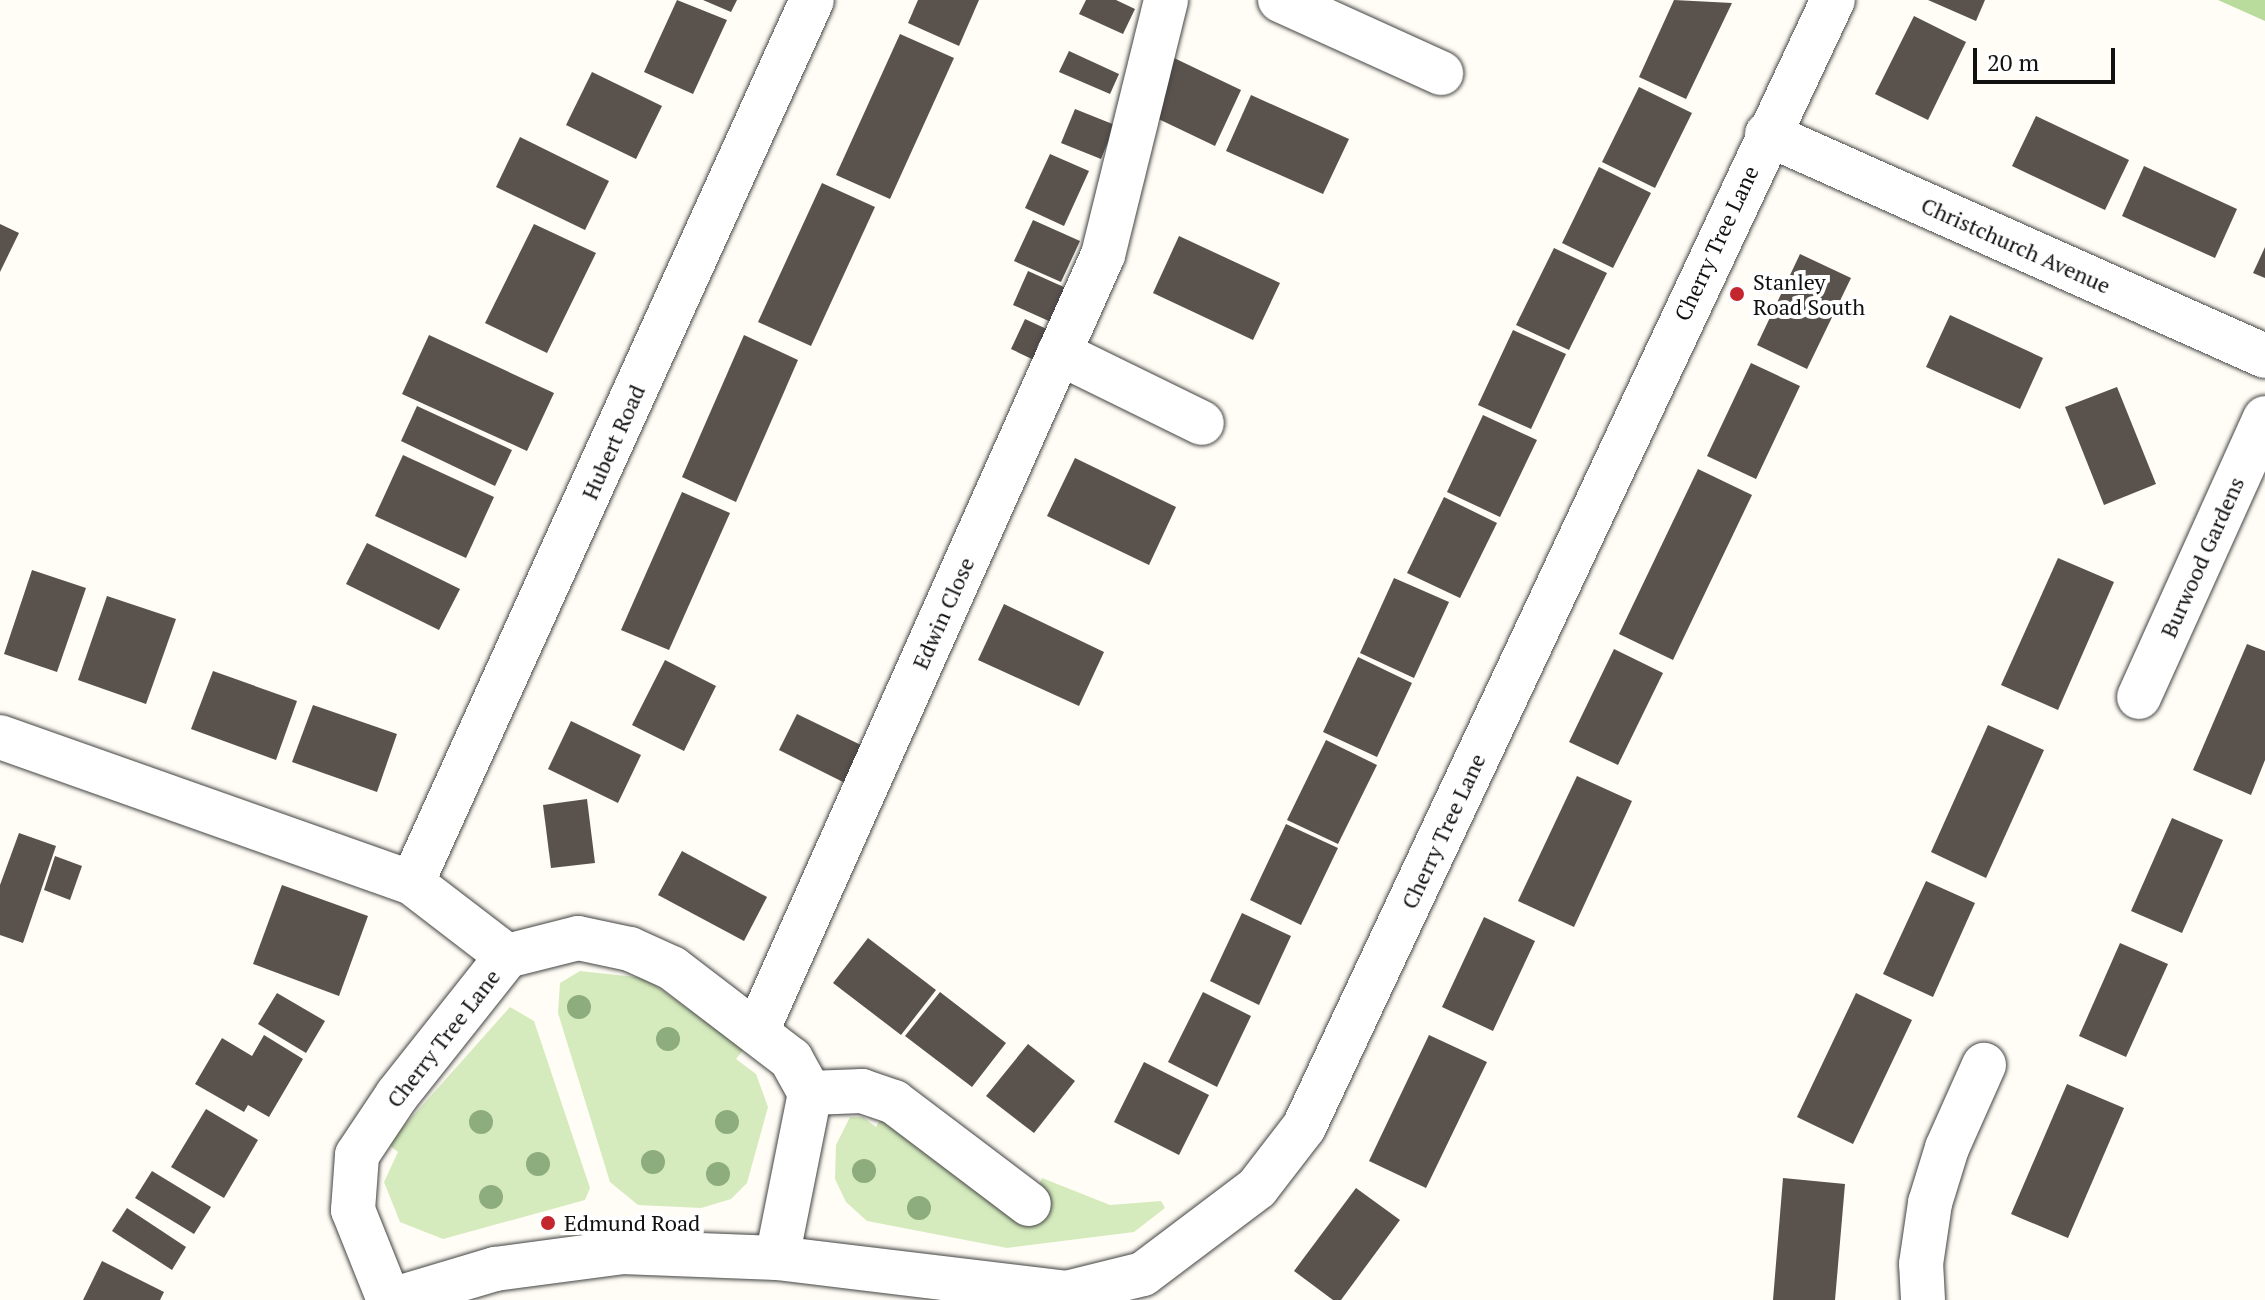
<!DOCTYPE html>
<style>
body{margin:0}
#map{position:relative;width:2265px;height:1300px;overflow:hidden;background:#fffdf5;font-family:"PT Serif",serif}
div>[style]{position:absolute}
.green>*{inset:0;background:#d5ebbd}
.forest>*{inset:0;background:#b9dc9c}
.building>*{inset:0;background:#5a524d}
.roads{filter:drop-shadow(0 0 2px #444) drop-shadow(0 0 2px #444)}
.minor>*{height:44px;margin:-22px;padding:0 22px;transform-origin:22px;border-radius:22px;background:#fff}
.trees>*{width:24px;height:24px;margin:-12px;border-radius:50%;background:#8dad7f}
.dots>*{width:22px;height:22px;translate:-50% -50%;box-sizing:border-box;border:4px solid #fff;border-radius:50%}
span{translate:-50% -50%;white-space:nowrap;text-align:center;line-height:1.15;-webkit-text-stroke:8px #fff;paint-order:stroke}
.street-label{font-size:22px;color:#111}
.poi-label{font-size:22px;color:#111}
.left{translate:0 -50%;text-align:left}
.scale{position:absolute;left:1973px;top:48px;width:142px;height:36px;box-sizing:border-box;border:4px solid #111;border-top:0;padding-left:10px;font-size:24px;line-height:28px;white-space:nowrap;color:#111;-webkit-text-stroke:6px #fff;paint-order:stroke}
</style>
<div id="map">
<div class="green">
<i style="clip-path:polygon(580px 971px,645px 978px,744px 1049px,736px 1059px,756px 1074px,768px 1107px,747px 1183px,731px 1199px,701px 1208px,638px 1205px,610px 1182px,558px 1013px,560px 983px)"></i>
<i style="clip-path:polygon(510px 1007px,534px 1021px,590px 1188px,585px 1200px,443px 1239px,400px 1222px,384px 1182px,398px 1152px,388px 1144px)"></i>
<i style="clip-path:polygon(850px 1117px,863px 1117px,876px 1127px,881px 1118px,1039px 1185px,1042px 1178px,1110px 1205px,1161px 1201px,1165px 1208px,1134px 1232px,1007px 1248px,867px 1221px,846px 1202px,835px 1179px,836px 1145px)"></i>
</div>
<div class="forest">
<i style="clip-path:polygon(2218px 0,2265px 0,2265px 21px)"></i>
</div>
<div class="building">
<i style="clip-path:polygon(677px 0,727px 20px,693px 94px,644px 72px)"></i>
<i style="clip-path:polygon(703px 0,737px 0,731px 12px)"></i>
<i style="clip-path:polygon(918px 0,979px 0,959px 46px,908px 23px)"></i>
<i style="clip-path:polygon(1086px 0,1116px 0,1135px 9px,1123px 34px,1079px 14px)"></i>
<i style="clip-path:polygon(1674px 0,1732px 3px,1686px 99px,1639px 77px)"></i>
<i style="clip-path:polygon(1928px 0,1985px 0,1976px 21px)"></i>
<i style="clip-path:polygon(1914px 16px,1966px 42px,1928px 120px,1875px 94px)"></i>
<i style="clip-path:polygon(900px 34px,954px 58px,890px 199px,836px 175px)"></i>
<i style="clip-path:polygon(1069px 51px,1119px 74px,1110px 94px,1059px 72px)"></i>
<i style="clip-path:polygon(1174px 58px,1241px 90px,1215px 146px,1148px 114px)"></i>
<i style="clip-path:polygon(592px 72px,662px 106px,636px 159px,566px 125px)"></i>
<i style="clip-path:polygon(1639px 87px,1692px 113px,1655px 188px,1602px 162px)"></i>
<i style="clip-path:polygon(1251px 95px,1349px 139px,1323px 194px,1226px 151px)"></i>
<i style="clip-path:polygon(1075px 109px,1115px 125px,1101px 159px,1061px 143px)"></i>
<i style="clip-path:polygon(2036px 116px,2129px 160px,2105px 210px,2012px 166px)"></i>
<i style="clip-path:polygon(520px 137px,609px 181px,585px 230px,496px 187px)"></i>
<i style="clip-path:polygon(1050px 154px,1089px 171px,1064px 226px,1025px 208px)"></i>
<i style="clip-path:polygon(2144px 166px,2237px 209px,2215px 258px,2122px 216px)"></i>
<i style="clip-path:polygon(1599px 167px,1651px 193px,1613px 268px,1562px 243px)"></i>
<i style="clip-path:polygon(822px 183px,875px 207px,811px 346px,758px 322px)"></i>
<i style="clip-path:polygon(1033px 220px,1080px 241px,1061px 282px,1014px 261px)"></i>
<i style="clip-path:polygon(0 224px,19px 233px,0 272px)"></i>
<i style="clip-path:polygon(534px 224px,596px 253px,547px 353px,485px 323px)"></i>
<i style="clip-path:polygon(1179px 236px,1280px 283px,1253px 340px,1153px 293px)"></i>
<i style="clip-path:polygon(2265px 247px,2265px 278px,2253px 273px)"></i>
<i style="clip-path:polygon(1554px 248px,1607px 273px,1569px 350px,1516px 325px)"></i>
<i style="clip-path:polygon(1800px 254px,1851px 278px,1807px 369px,1757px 345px)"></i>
<i style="clip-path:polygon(1028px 271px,1066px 288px,1051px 322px,1013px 305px)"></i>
<i style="clip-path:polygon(1950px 315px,2043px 358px,2020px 409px,1926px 367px)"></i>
<i style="clip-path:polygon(1025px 319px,1051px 331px,1036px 361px,1011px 349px)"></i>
<i style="clip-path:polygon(1513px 330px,1566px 354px,1531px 429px,1478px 405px)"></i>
<i style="clip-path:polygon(429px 335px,554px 393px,527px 451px,402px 394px)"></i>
<i style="clip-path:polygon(744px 335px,798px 360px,736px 502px,682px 477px)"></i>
<i style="clip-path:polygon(1751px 363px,1800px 386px,1756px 479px,1707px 456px)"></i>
<i style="clip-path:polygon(2117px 387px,2156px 484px,2104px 505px,2065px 407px)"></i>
<i style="clip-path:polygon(417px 406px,512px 450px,495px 486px,401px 441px)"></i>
<i style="clip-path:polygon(1483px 415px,1537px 440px,1500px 517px,1447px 492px)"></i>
<i style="clip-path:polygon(403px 455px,494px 497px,466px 558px,375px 516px)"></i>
<i style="clip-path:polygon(1075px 458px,1176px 507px,1149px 565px,1047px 516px)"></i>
<i style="clip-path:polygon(1698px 469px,1752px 495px,1673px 660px,1619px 634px)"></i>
<i style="clip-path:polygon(682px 492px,730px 513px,669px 650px,621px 630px)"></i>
<i style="clip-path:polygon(1444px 497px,1497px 523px,1460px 598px,1407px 573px)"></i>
<i style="clip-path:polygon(367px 543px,460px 589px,439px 630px,346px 584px)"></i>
<i style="clip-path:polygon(2058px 558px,2114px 582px,2058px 710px,2001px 685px)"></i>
<i style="clip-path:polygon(32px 570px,86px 588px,57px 672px,4px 654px)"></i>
<i style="clip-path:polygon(1394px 578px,1449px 602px,1414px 678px,1360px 653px)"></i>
<i style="clip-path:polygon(107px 596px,176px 619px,146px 704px,78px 680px)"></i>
<i style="clip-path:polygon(1004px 604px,1104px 652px,1079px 706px,978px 660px)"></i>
<i style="clip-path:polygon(2247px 644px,2265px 651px,2265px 760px,2251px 795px,2193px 770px)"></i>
<i style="clip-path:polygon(1614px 649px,1663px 673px,1618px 765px,1569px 742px)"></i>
<i style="clip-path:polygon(1358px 657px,1412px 683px,1377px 757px,1323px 732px)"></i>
<i style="clip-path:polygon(665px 660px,716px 686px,684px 751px,632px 725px)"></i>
<i style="clip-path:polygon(213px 671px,297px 701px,276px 760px,191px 729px)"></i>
<i style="clip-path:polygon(313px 705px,397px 734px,377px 792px,292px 762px)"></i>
<i style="clip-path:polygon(797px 714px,863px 746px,845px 783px,779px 750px)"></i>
<i style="clip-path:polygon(571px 721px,641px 755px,618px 803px,548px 769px)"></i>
<i style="clip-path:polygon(1988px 725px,2044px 750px,1986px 878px,1931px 852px)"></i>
<i style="clip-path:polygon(1326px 740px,1377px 765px,1338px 844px,1287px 820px)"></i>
<i style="clip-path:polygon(1577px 776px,1632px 801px,1574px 927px,1518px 901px)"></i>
<i style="clip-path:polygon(587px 799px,595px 863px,551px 868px,543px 805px)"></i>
<i style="clip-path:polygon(2172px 818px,2223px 840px,2182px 933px,2131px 911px)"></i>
<i style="clip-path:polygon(1286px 824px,1338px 848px,1301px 925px,1250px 900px)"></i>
<i style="clip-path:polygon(19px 833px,56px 846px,23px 943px,0 935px,0 885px)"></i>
<i style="clip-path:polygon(682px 851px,767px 897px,744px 941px,658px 895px)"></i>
<i style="clip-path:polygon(55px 856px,82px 866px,70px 900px,44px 890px)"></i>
<i style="clip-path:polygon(1926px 881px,1975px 903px,1933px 997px,1883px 974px)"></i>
<i style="clip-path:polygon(282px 885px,368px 916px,339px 996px,253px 964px)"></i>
<i style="clip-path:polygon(1242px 913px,1291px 936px,1259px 1005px,1210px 981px)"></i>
<i style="clip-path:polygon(1484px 917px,1535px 941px,1493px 1031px,1442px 1007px)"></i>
<i style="clip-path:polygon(868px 938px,936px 990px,901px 1035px,833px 983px)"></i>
<i style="clip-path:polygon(2120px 943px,2168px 964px,2126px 1057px,2079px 1036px)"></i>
<i style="clip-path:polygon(940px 992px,1006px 1043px,972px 1087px,905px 1036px)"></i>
<i style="clip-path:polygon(1203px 992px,1251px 1016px,1217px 1087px,1168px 1062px)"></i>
<i style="clip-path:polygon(277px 993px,325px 1021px,306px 1053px,258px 1024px)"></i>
<i style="clip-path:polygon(1856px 993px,1912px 1020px,1853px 1144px,1797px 1117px)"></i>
<i style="clip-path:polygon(264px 1035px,303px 1059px,269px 1117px,248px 1105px,244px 1112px,195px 1084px,222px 1038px,252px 1056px)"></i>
<i style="clip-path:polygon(1429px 1035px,1487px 1062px,1426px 1188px,1369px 1161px)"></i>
<i style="clip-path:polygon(1028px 1044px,1075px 1081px,1034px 1133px,986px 1096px)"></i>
<i style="clip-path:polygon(1144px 1062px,1209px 1095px,1179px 1155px,1114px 1122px)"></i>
<i style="clip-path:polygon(2067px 1084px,2124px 1108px,2068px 1238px,2011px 1214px)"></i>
<i style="clip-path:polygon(206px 1109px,258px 1140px,224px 1198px,171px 1167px)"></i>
<i style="clip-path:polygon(152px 1171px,211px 1207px,194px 1234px,135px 1198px)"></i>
<i style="clip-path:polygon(1783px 1178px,1845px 1184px,1835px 1300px,1773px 1300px)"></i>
<i style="clip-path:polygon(1356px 1188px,1400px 1220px,1341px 1300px,1333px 1300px,1294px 1271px)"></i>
<i style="clip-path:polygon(127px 1208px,186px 1247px,172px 1270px,112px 1231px)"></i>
<i style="clip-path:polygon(102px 1261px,164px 1292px,160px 1300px,83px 1300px)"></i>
</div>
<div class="roads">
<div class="minor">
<i style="left:1280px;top:0;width:177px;rotate:24.4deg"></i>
<i style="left:1767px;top:134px;width:545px;rotate:24.03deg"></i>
<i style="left:1059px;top:353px;width:159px;rotate:26.1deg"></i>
<i style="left:2139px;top:697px;width:306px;rotate:-65.7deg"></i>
<i style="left:0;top:737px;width:437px;rotate:19.5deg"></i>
<i style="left:412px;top:883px;width:120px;rotate:37.5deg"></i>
<i style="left:412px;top:883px;width:969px;rotate:-65.63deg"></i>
<i style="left:757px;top:1031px;width:850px;rotate:-65.97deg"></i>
<i style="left:1103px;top:255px;width:263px;rotate:-76.1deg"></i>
<i style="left:810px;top:1093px;width:52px;rotate:-2.2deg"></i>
<i style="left:862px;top:1091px;width:34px;rotate:19deg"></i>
<i style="left:894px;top:1102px;width:169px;rotate:37.1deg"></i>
<i style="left:389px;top:1300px;width:97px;rotate:-111.8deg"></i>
<i style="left:353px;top:1210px;width:55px;rotate:-85.8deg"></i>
<i style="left:357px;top:1155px;width:72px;rotate:-56.3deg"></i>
<i style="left:397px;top:1095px;width:177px;rotate:-51.6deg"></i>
<i style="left:507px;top:956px;width:73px;rotate:-14.2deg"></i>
<i style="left:578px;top:938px;width:53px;rotate:11.9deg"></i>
<i style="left:630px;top:949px;width:46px;rotate:24.3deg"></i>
<i style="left:672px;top:968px;width:150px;rotate:37.4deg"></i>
<i style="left:791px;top:1059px;width:39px;rotate:61deg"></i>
<i style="left:810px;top:1093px;width:168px;rotate:101.3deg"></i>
<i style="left:391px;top:1300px;width:109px;rotate:-16.6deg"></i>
<i style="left:495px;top:1269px;width:128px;rotate:-7.6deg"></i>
<i style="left:622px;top:1252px;width:155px;rotate:2.2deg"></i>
<i style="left:777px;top:1258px;width:291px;rotate:6.9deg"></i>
<i style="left:1066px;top:1293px;width:79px;rotate:-13.9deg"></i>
<i style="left:1143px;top:1274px;width:143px;rotate:-37deg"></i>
<i style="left:1257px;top:1188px;width:77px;rotate:-52.4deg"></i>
<i style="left:1304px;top:1127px;width:1245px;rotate:-64.86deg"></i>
<i style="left:1923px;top:1300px;width:36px;rotate:-93deg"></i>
<i style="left:1921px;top:1264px;width:62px;rotate:-81.6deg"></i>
<i style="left:1930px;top:1203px;width:58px;rotate:-72.8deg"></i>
<i style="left:1947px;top:1148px;width:91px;rotate:-66deg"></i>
</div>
</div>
<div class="trees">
<i style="left:579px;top:1007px"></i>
<i style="left:668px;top:1039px"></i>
<i style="left:481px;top:1122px"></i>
<i style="left:727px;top:1122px"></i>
<i style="left:653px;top:1162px"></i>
<i style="left:538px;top:1164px"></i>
<i style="left:864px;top:1171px"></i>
<i style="left:718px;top:1174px"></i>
<i style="left:491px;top:1197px"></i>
<i style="left:919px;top:1208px"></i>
</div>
<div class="dots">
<i style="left:1737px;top:294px;background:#c4262e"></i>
<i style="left:548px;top:1223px;background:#c4262e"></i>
</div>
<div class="street-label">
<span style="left:1716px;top:243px;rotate:-65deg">Cherry Tree Lane</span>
<span style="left:2016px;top:245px;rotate:24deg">Christchurch Avenue</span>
<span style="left:613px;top:442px;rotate:-66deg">Hubert Road</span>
<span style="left:2202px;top:557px;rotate:-66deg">Burwood Gardens</span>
<span style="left:943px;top:613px;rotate:-66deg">Edwin Close</span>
<span style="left:1443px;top:831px;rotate:-65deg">Cherry Tree Lane</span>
<span style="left:443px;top:1038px;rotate:-52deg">Cherry Tree Lane</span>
</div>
<div class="poi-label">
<span class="left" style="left:1753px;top:294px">Stanley<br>Road South</span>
<span class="left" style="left:564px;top:1223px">Edmund Road</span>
</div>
<div class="scale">20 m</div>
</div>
